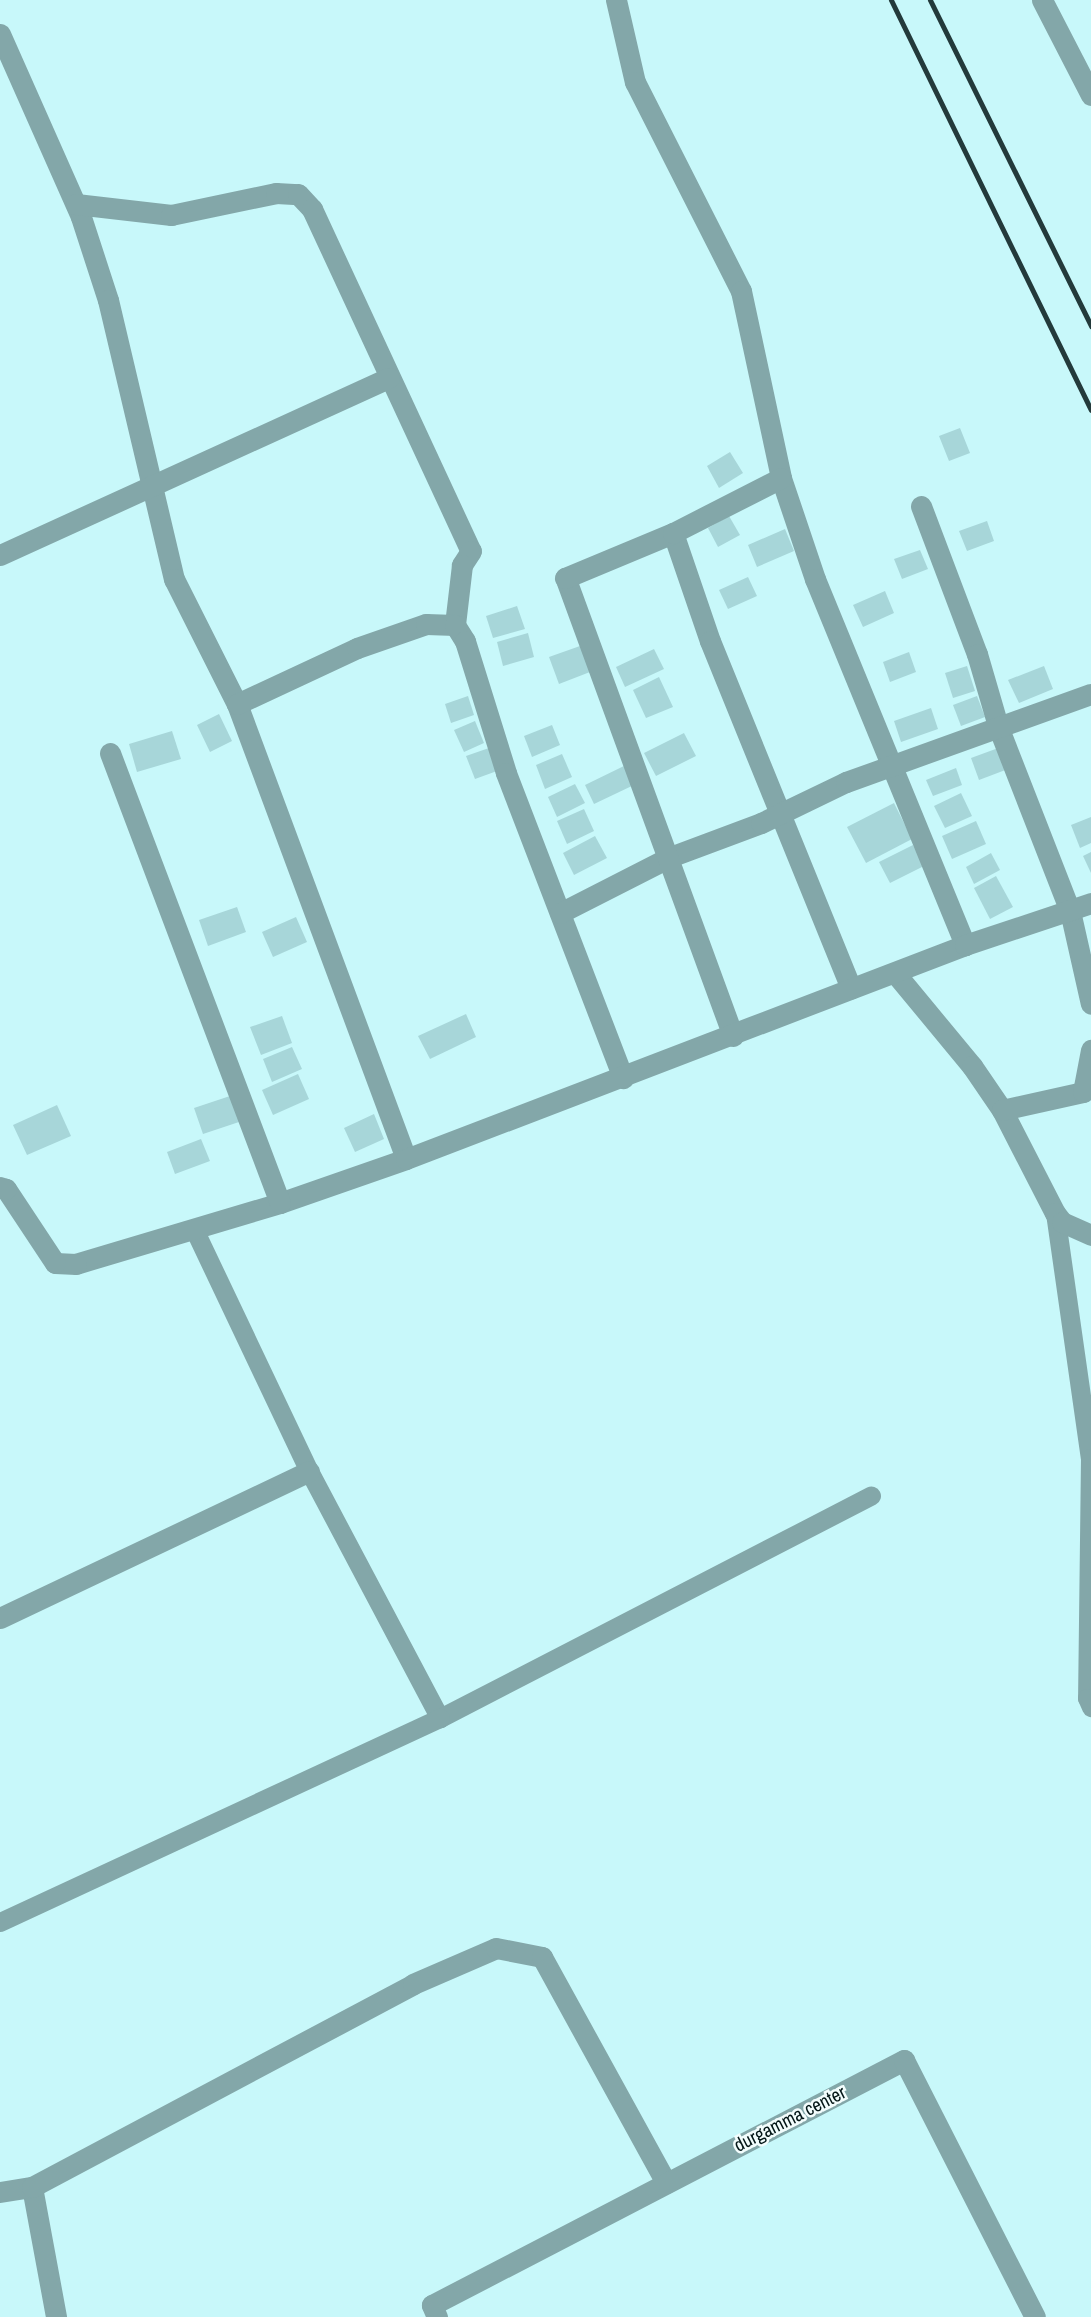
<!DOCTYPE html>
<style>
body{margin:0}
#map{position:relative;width:1091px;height:2317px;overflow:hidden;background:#c8f8fa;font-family:"Archivo Narrow",sans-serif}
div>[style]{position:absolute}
.building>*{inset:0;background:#a7d6d9}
.lane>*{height:19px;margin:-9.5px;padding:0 9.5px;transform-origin:9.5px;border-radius:9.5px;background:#83a7a9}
.street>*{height:21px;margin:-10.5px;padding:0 10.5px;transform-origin:10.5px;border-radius:10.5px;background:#83a7a9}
.rail>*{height:5px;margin:-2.5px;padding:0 2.5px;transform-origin:2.5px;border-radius:2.5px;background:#233a3b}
span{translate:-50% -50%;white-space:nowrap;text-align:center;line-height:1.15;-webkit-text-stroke:5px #f3fdfd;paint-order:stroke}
.street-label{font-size:19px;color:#041617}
</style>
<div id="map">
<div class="building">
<i style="clip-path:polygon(960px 428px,970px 453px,949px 461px,939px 436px)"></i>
<i style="clip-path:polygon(730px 452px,743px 473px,719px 488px,707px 466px)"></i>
<i style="clip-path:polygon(729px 516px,740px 535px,718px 547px,708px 528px)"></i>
<i style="clip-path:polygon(987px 521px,994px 541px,967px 551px,959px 531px)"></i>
<i style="clip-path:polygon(785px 529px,794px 551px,757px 567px,748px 545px)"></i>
<i style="clip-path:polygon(920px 550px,928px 569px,902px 579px,894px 559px)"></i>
<i style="clip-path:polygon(748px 577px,757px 596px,728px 609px,719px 590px)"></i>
<i style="clip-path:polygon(885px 591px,894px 613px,863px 627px,853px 605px)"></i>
<i style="clip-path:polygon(517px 606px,525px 629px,493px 638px,486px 616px)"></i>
<i style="clip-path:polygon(528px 633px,534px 657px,503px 666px,497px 642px)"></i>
<i style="clip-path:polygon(580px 646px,590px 672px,559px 684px,549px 657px)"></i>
<i style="clip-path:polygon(654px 649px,664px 669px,625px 687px,616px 667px)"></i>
<i style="clip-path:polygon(909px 652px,916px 672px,890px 682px,883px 662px)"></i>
<i style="clip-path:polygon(967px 666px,975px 691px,953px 698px,945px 673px)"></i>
<i style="clip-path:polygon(1044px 666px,1053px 689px,1019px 703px,1008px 680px)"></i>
<i style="clip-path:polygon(659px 677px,673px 707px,646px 718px,633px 690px)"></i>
<i style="clip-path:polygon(468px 696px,474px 715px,451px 723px,445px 704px)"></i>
<i style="clip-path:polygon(977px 696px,985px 717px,961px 726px,953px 705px)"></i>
<i style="clip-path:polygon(931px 708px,938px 729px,901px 742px,894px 721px)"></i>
<i style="clip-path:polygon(219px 714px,232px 741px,210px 752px,197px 725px)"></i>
<i style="clip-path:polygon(475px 721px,484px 743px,464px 752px,454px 730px)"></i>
<i style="clip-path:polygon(552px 725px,560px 745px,532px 757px,524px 736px)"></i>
<i style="clip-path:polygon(172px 731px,181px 759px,137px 772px,129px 744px)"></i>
<i style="clip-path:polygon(684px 733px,696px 756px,656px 776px,644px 753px)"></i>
<i style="clip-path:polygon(1001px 747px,1008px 769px,979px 780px,971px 758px)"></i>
<i style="clip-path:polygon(489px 748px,497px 771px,475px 779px,466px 756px)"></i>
<i style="clip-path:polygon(562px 754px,572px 777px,545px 789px,536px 765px)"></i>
<i style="clip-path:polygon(626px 765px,636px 784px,594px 804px,585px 785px)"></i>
<i style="clip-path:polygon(956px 768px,962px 785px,933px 796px,926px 780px)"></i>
<i style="clip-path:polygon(575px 784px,585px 803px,557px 817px,548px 797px)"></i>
<i style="clip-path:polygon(961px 793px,972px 816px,945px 828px,934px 806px)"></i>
<i style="clip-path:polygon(894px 803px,912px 839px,866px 863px,847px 827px)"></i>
<i style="clip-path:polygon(584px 809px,594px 831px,567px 844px,557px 821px)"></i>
<i style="clip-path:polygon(1091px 817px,1091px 843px,1080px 848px,1071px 825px)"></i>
<i style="clip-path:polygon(976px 821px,986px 844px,952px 859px,942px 836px)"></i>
<i style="clip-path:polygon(595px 836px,607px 858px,574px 875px,563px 853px)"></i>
<i style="clip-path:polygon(913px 845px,924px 866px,890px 883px,879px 862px)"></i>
<i style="clip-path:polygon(1091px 852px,1091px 873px,1083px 856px)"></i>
<i style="clip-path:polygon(991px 853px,1000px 870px,974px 884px,966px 867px)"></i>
<i style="clip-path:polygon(996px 876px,1013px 907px,990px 919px,974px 888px)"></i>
<i style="clip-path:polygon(237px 907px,246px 932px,208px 946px,199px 920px)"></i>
<i style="clip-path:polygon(296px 917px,307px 942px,273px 957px,262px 932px)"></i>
<i style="clip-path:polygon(466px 1014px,476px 1037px,430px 1059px,418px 1036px)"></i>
<i style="clip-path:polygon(282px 1016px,292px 1043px,261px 1055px,250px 1027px)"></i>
<i style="clip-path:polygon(292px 1047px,302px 1069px,272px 1082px,263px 1059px)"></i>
<i style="clip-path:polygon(298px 1074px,309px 1099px,273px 1115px,262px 1090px)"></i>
<i style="clip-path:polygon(236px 1094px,245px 1120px,203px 1134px,194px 1108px)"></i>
<i style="clip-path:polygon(57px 1105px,71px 1136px,27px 1155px,13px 1125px)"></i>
<i style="clip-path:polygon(374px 1114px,384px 1139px,355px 1152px,344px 1128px)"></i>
<i style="clip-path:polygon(201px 1139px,210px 1161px,175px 1174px,167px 1152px)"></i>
</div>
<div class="lane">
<i style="left:1055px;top:1213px;width:247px;rotate:81.9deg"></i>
<i style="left:1090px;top:1458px;width:240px;rotate:90.7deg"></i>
<i style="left:1087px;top:1698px;width:10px;rotate:66deg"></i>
<i style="left:194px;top:1229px;width:268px;rotate:64.6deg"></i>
<i style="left:309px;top:1471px;width:280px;rotate:62.1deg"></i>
<i style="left:440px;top:1718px;width:485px;rotate:-27.3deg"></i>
<i style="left:0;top:1922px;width:485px;rotate:-24.9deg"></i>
</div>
<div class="street">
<i style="left:616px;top:0;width:84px;rotate:77deg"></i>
<i style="left:635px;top:82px;width:234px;rotate:63.1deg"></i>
<i style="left:741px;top:291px;width:191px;rotate:77.9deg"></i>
<i style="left:781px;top:478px;width:107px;rotate:71.4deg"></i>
<i style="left:815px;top:579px;width:396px;rotate:67.7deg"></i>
<i style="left:1042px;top:0;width:107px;rotate:62.7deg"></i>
<i style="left:0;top:34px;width:200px;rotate:66.1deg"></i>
<i style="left:81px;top:217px;width:87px;rotate:72deg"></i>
<i style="left:108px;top:300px;width:287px;rotate:76.7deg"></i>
<i style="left:174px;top:579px;width:140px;rotate:63.3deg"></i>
<i style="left:237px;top:704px;width:485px;rotate:69.6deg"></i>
<i style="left:406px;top:1159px;width:133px;rotate:160.8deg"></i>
<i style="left:280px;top:1203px;width:213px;rotate:163.4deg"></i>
<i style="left:76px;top:1264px;width:21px;rotate:-177deg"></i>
<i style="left:55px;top:1263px;width:89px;rotate:-123.5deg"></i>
<i style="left:6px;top:1189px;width:6px;rotate:-162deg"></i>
<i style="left:76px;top:204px;width:96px;rotate:6.6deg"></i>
<i style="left:171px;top:215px;width:107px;rotate:-11.8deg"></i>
<i style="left:276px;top:193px;width:22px;rotate:3deg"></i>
<i style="left:298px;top:194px;width:21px;rotate:47deg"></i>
<i style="left:312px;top:209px;width:377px;rotate:65.1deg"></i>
<i style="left:471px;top:551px;width:17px;rotate:123deg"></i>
<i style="left:462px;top:565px;width:60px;rotate:96.7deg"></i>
<i style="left:921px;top:506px;width:158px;rotate:69.3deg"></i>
<i style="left:977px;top:654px;width:78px;rotate:73.7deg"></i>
<i style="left:999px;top:729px;width:195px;rotate:68.7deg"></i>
<i style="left:1070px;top:911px;width:95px;rotate:77.3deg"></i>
<i style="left:673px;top:533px;width:114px;rotate:71.1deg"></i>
<i style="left:710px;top:641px;width:375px;rotate:67.9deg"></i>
<i style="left:0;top:555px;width:427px;rotate:-24.5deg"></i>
<i style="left:237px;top:704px;width:132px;rotate:-25deg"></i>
<i style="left:357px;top:648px;width:73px;rotate:-19.2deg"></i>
<i style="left:426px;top:624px;width:29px;rotate:2deg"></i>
<i style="left:455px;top:625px;width:19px;rotate:58deg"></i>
<i style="left:465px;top:641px;width:138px;rotate:72.7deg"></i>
<i style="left:506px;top:773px;width:327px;rotate:69deg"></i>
<i style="left:110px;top:753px;width:481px;rotate:69.3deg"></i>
<i style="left:560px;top:913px;width:123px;rotate:-27deg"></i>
<i style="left:670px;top:857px;width:97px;rotate:-20.5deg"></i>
<i style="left:761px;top:823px;width:94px;rotate:-25.8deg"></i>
<i style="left:846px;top:782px;width:260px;rotate:-19.8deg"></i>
<i style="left:895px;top:973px;width:121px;rotate:50.4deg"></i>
<i style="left:972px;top:1066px;width:53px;rotate:55.7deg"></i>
<i style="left:1002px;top:1110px;width:116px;rotate:62.8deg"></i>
<i style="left:1055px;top:1213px;width:11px;rotate:52deg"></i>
<i style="left:1062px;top:1222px;width:32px;rotate:24deg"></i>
<i style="left:733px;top:1036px;width:488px;rotate:-110.1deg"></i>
<i style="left:565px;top:578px;width:117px;rotate:-22.6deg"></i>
<i style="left:673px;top:533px;width:121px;rotate:-27deg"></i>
<i style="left:1002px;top:1110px;width:83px;rotate:-12.5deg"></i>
<i style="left:1083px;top:1092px;width:43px;rotate:-79.2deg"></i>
<i style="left:406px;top:1159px;width:599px;rotate:-20.95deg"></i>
<i style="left:965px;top:945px;width:133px;rotate:-18.4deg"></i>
<i style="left:0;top:1618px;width:342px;rotate:-25.4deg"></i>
<i style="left:32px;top:2187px;width:132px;rotate:79.5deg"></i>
<i style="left:0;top:2192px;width:32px;rotate:-9deg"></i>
<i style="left:32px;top:2187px;width:432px;rotate:-28deg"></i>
<i style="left:413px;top:1984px;width:90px;rotate:-23.4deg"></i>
<i style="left:496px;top:1948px;width:47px;rotate:11.1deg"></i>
<i style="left:542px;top:1957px;width:258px;rotate:61.2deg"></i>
<i style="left:437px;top:2317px;width:13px;rotate:-113deg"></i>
<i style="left:432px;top:2305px;width:532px;rotate:-27.43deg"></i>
<i style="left:904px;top:2060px;width:288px;rotate:63deg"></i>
</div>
<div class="rail">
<i style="left:891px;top:0;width:456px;rotate:64deg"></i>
<i style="left:930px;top:0;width:364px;rotate:63.7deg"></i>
</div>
<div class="street-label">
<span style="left:790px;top:2119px;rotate:-27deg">durgamma center</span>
</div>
</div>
